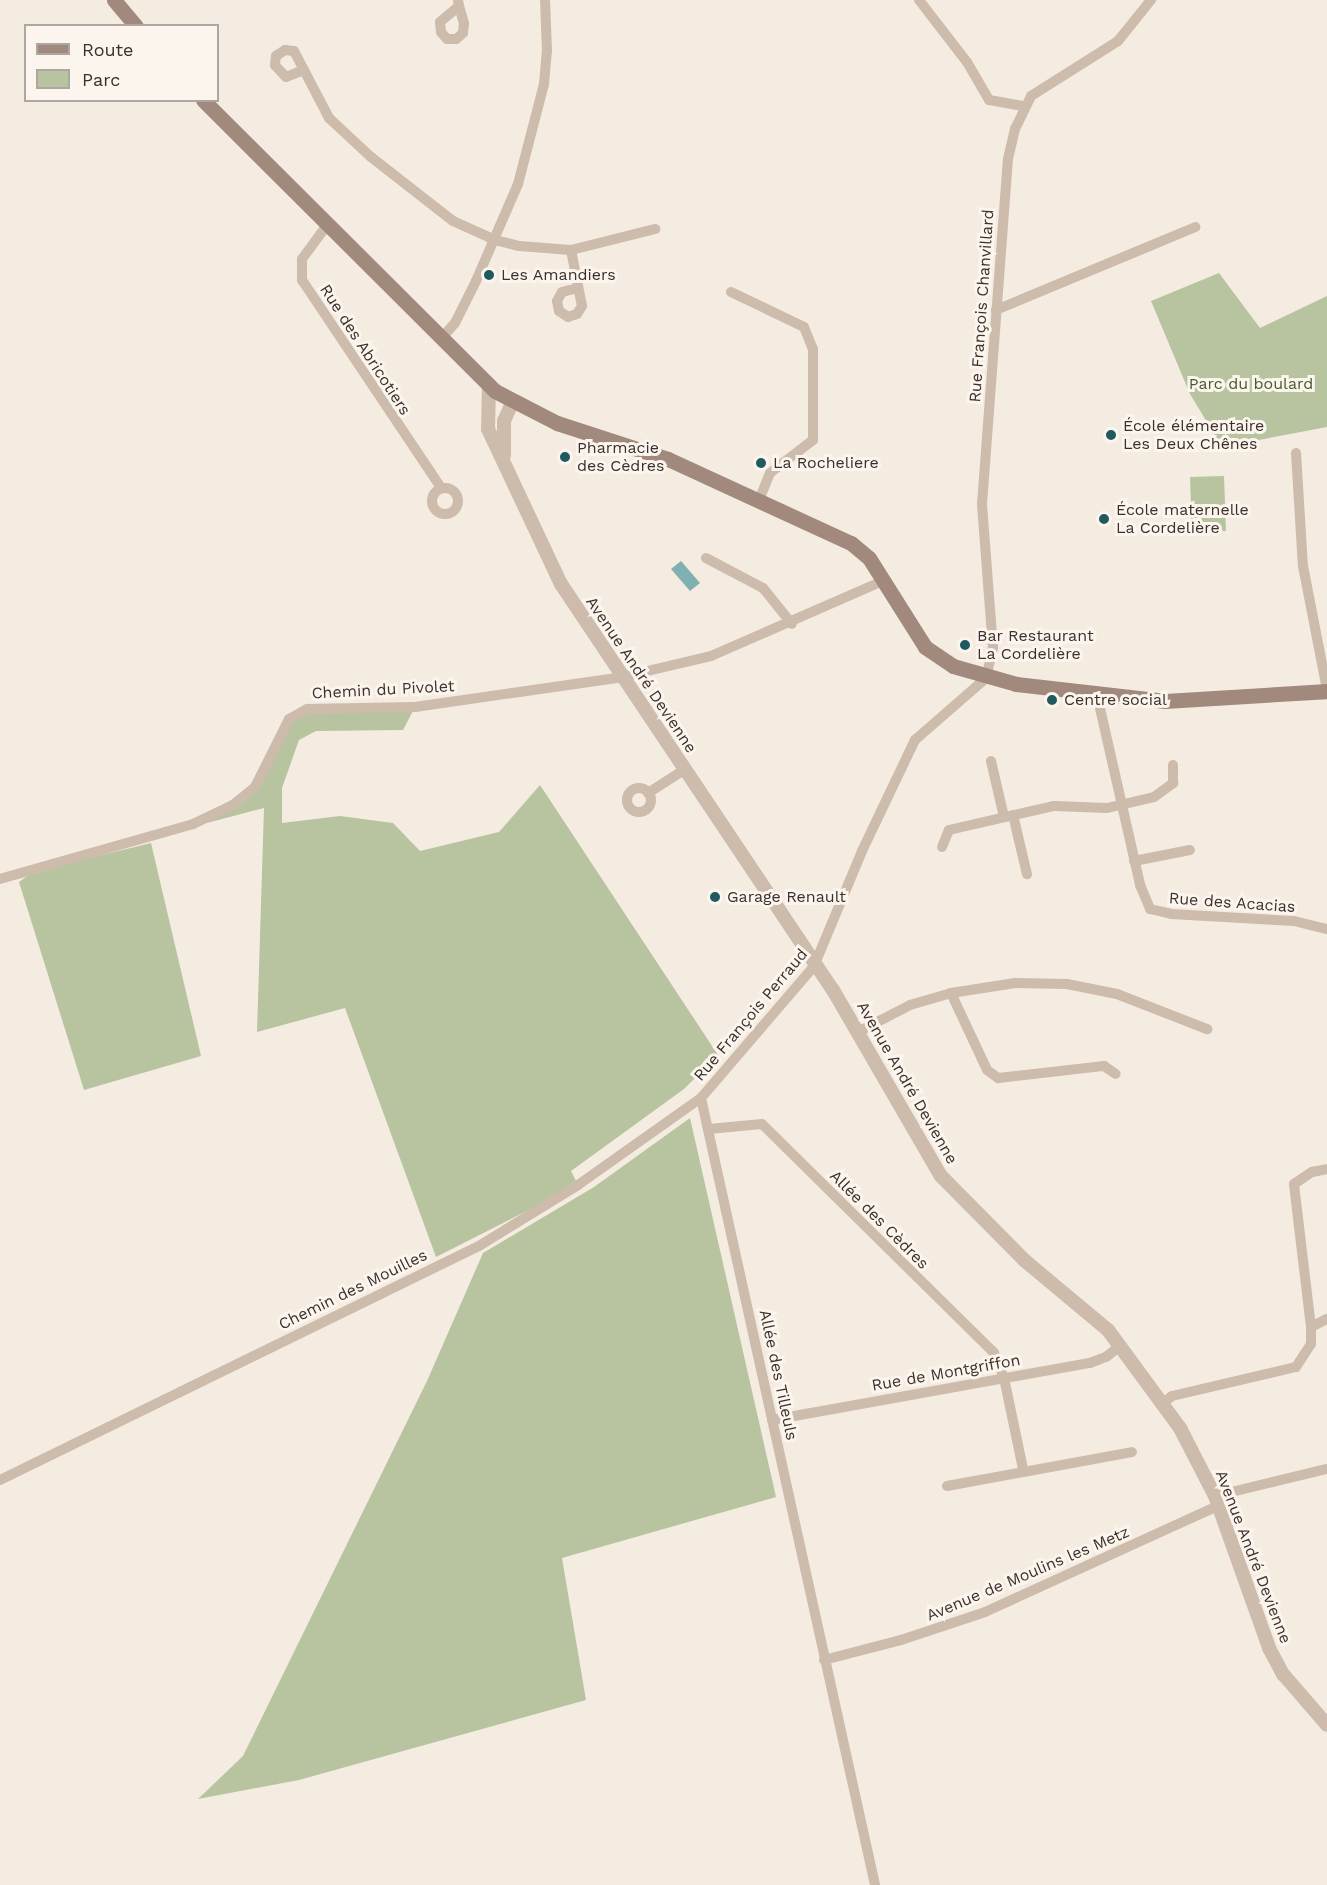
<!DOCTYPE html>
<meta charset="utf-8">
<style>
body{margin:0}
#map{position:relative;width:1327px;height:1885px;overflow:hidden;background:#f4ebe1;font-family:"Work Sans",sans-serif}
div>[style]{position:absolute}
.green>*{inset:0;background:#b8c4a0}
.water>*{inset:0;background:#7fb0b2}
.minor>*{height:10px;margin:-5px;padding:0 5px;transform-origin:5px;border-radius:5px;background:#cdbbac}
.minor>.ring{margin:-5px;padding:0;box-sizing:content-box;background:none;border:10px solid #cdbbac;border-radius:50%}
.tertiary>*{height:14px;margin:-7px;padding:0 7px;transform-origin:7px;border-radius:7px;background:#cdbbac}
.secondary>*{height:15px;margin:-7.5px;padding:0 7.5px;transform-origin:7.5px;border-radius:7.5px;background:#a18a7d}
.dots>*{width:16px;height:16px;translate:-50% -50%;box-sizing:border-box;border:3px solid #fbf5ee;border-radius:50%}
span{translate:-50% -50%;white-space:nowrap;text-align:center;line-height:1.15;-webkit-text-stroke:6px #fbf5ee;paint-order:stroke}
.poi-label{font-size:16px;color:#3b302b}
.left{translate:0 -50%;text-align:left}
.street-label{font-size:16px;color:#3b302b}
.park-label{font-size:16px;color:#4a5a2e}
.legend{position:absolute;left:24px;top:24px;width:195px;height:78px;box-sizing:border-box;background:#fbf5ee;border:2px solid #aea6a0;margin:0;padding:8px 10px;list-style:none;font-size:18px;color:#3b302b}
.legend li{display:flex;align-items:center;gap:12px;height:30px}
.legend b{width:30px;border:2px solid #aea6a0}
</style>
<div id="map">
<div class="green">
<i style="clip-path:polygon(1219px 273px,1260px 328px,1327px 296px,1327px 427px,1222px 447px,1190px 394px,1151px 301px)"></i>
<i style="clip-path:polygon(1224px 476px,1226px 531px,1192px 532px,1190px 477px)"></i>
<i style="clip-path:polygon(415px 707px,403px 730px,316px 731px,299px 740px,282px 788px,282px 823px,340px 816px,393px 823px,420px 851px,499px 832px,540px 785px,718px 1055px,684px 1089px,571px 1171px,578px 1185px,436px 1257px,345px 1008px,257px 1032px,264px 808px,207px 823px,255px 787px,289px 719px,307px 709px)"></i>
<i style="clip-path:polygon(151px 843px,201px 1056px,84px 1090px,19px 882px,33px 872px)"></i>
<i style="clip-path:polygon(690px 1118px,776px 1497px,562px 1558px,586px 1700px,299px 1780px,198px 1799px,243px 1756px,427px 1381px,483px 1253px,594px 1187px)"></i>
</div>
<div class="water">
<i style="clip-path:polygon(681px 561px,700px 583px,690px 591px,671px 569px)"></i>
</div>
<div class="minor">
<i style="left:458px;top:0;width:6px;rotate:81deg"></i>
<i style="left:459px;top:6px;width:18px;rotate:74deg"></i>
<i style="left:464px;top:23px;width:10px;rotate:96deg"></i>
<i style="left:463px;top:33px;width:9px;rotate:139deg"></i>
<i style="left:456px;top:39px;width:9px;rotate:180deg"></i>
<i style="left:447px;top:39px;width:9px;rotate:-131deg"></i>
<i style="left:441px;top:32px;width:10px;rotate:-96deg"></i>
<i style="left:440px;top:22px;width:25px;rotate:-40deg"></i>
<i style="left:919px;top:0;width:78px;rotate:52.3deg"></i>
<i style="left:967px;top:62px;width:44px;rotate:59.9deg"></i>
<i style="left:989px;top:100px;width:35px;rotate:10deg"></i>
<i style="left:304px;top:70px;width:19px;rotate:159deg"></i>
<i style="left:286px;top:77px;width:16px;rotate:-133deg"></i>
<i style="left:275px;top:65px;width:9px;rotate:-84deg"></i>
<i style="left:276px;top:56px;width:11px;rotate:-34deg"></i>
<i style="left:285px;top:50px;width:9px;rotate:6deg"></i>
<i style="left:294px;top:51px;width:76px;rotate:62.4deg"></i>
<i style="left:329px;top:118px;width:57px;rotate:42.9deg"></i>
<i style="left:371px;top:157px;width:104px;rotate:38deg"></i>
<i style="left:453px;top:221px;width:46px;rotate:24.3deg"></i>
<i style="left:495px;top:240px;width:25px;rotate:14deg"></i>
<i style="left:519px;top:246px;width:52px;rotate:4.4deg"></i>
<i style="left:571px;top:250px;width:87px;rotate:-14deg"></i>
<i style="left:327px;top:225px;width:42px;rotate:126.3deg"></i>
<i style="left:302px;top:259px;width:21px;rotate:90deg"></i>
<i style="left:302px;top:280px;width:250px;rotate:56.2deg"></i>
<i style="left:571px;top:250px;width:57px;rotate:78.9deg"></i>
<i style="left:582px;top:306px;width:9px;rotate:122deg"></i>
<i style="left:577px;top:314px;width:9px;rotate:162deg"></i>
<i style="left:568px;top:317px;width:11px;rotate:-146deg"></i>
<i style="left:559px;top:311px;width:10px;rotate:-101deg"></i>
<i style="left:557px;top:301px;width:10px;rotate:-61deg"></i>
<i style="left:562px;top:292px;width:16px;rotate:-14deg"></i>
<i style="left:731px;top:292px;width:81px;rotate:25.6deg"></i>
<i style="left:804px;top:327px;width:24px;rotate:68deg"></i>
<i style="left:813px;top:349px;width:91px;rotate:90deg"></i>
<i style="left:813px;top:440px;width:54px;rotate:142.5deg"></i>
<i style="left:770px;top:473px;width:29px;rotate:112deg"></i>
<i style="left:996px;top:310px;width:216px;rotate:-22.6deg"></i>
<i style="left:441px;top:339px;width:21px;rotate:-49deg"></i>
<i style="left:455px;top:323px;width:47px;rotate:-63.4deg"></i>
<i style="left:476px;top:281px;width:106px;rotate:-66.6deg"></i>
<i style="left:518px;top:184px;width:103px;rotate:-75.4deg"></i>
<i style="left:544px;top:84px;width:33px;rotate:-85deg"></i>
<i style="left:547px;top:51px;width:51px;rotate:-92.2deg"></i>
<i style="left:1296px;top:453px;width:113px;rotate:86.5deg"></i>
<i style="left:1303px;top:566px;width:125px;rotate:79deg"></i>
<i class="ring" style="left:432px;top:488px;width:16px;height:16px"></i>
<i style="left:706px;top:558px;width:64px;rotate:27.8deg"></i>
<i style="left:763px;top:588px;width:46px;rotate:51.1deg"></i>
<i style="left:1097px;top:695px;width:195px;rotate:77.2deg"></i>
<i style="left:1140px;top:885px;width:26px;rotate:67deg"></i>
<i style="left:1150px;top:909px;width:22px;rotate:13deg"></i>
<i style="left:1171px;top:914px;width:123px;rotate:3.3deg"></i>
<i style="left:1294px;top:921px;width:34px;rotate:14deg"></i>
<i style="left:991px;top:761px;width:57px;rotate:76.9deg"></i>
<i class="ring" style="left:627px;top:788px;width:14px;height:14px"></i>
<i style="left:648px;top:793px;width:43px;rotate:-32.6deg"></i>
<i style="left:1013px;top:815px;width:61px;rotate:76.7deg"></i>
<i style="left:942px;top:847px;width:18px;rotate:-68deg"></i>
<i style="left:949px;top:830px;width:108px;rotate:-12.9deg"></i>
<i style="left:1054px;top:806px;width:53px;rotate:2.2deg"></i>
<i style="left:1107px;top:808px;width:48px;rotate:-13.2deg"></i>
<i style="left:1154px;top:797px;width:24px;rotate:-36deg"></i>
<i style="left:1173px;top:783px;width:18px;rotate:-90deg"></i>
<i style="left:1134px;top:861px;width:57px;rotate:-11.1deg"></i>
<i style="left:0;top:879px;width:201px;rotate:-15.9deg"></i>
<i style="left:193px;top:824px;width:44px;rotate:-25.4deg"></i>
<i style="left:233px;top:805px;width:28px;rotate:-39deg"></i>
<i style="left:255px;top:787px;width:76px;rotate:-63.4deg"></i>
<i style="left:289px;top:719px;width:21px;rotate:-29deg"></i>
<i style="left:307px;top:709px;width:108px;rotate:-1.1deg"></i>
<i style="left:415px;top:707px;width:209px;rotate:-8.2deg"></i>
<i style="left:622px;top:677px;width:91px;rotate:-13.3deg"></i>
<i style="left:711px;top:656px;width:188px;rotate:-23.6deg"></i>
<i style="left:951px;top:993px;width:85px;rotate:64.9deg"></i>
<i style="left:987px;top:1070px;width:14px;rotate:36deg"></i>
<i style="left:998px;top:1078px;width:107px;rotate:-6.5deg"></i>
<i style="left:1104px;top:1066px;width:14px;rotate:34deg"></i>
<i style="left:858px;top:1032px;width:59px;rotate:-27.4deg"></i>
<i style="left:910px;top:1005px;width:43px;rotate:-16.3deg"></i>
<i style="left:951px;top:993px;width:65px;rotate:-8.9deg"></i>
<i style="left:1015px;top:983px;width:52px;rotate:1.1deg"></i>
<i style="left:1067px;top:984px;width:51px;rotate:11.3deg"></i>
<i style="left:1117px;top:994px;width:97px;rotate:21.3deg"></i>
<i style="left:701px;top:1098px;width:806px;rotate:77.53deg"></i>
<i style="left:709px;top:1129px;width:53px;rotate:-5.4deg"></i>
<i style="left:762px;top:1124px;width:326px;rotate:44.6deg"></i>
<i style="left:994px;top:1353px;width:27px;rotate:68deg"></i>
<i style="left:1004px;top:1378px;width:93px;rotate:78.2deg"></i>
<i style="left:1311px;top:1327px;width:144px;rotate:-96.8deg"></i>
<i style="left:1294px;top:1184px;width:22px;rotate:-34deg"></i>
<i style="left:1312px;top:1172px;width:15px;rotate:-11deg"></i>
<i style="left:1163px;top:1403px;width:11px;rotate:-38deg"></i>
<i style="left:1172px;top:1396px;width:127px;rotate:-13.2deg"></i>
<i style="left:1296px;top:1367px;width:27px;rotate:-57deg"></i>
<i style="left:1311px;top:1344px;width:17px;rotate:-90deg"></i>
<i style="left:1311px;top:1327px;width:18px;rotate:-27deg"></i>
<i style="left:772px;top:1420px;width:323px;rotate:-10.2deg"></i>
<i style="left:1090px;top:1363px;width:17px;rotate:-21deg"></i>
<i style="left:1106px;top:1357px;width:19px;rotate:-39deg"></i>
<i style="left:0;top:1480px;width:533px;rotate:-26.04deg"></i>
<i style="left:479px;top:1246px;width:116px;rotate:-31.6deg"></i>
<i style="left:578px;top:1185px;width:151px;rotate:-35.3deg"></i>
<i style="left:701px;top:1098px;width:174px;rotate:-49.4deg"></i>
<i style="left:814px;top:966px;width:125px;rotate:-67.3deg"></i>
<i style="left:862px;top:851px;width:123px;rotate:-64.5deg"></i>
<i style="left:915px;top:740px;width:94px;rotate:-41.1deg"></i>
<i style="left:986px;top:678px;width:31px;rotate:-77deg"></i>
<i style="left:993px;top:648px;width:144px;rotate:-94.4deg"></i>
<i style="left:982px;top:504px;width:346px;rotate:-85.7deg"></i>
<i style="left:1008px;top:159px;width:31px;rotate:-77deg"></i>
<i style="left:1015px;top:129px;width:37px;rotate:-64deg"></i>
<i style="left:1031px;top:96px;width:103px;rotate:-32.3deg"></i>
<i style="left:1118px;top:41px;width:53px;rotate:-51.2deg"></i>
<i style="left:947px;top:1486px;width:188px;rotate:-10.4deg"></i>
<i style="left:1215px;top:1496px;width:115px;rotate:-13.6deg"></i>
<i style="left:824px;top:1660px;width:80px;rotate:-14.6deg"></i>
<i style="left:901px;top:1640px;width:89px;rotate:-18.4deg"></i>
<i style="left:985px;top:1612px;width:256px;rotate:-24.5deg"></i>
</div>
<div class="tertiary">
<i style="left:489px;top:385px;width:44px;rotate:91.3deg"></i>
<i style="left:488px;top:429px;width:171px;rotate:64.8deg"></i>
<i style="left:561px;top:584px;width:489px;rotate:56.2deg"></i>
<i style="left:833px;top:990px;width:215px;rotate:59.9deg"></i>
<i style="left:941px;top:1176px;width:118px;rotate:45.3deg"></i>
<i style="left:1024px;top:1260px;width:109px;rotate:39.8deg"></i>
<i style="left:1108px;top:1330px;width:122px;rotate:53.7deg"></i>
<i style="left:1180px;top:1428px;width:76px;rotate:62.8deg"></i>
<i style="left:1215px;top:1496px;width:161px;rotate:70.4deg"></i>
<i style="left:1269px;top:1648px;width:30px;rotate:62deg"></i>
<i style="left:1283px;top:1674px;width:67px;rotate:49.2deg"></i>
<i style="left:504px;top:455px;width:34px;rotate:-90deg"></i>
<i style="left:504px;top:421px;width:20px;rotate:-66deg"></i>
</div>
<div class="secondary">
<i style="left:114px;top:0;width:34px;rotate:50deg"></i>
<i style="left:203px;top:100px;width:412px;rotate:44.9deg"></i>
<i style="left:495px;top:391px;width:70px;rotate:27.3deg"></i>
<i style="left:557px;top:423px;width:117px;rotate:18deg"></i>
<i style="left:668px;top:459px;width:201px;rotate:24.7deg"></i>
<i style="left:851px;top:543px;width:23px;rotate:40deg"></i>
<i style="left:869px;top:558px;width:105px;rotate:57.8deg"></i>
<i style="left:925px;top:647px;width:34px;rotate:34deg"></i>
<i style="left:953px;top:666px;width:66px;rotate:15.9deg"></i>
<i style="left:1016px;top:684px;width:150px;rotate:6.5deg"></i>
<i style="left:1165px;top:701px;width:162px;rotate:-3.5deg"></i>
</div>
<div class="dots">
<i style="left:489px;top:275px;background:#1f5a5e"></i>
<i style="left:1111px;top:435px;background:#1f5a5e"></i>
<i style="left:565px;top:457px;background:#1f5a5e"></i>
<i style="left:761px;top:463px;background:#1f5a5e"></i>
<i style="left:1104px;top:519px;background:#1f5a5e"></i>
<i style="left:965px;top:645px;background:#1f5a5e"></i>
<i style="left:1052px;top:700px;background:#1f5a5e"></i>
<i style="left:715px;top:897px;background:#1f5a5e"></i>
</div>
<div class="poi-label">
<span class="left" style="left:501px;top:275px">Les Amandiers</span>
<span class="left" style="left:1123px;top:435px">École élémentaire<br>Les Deux Chênes</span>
<span class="left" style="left:577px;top:457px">Pharmacie<br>des Cèdres</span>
<span class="left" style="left:773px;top:463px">La Rocheliere</span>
<span class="left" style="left:1116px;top:519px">École maternelle<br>La Cordelière</span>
<span class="left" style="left:977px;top:645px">Bar Restaurant<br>La Cordelière</span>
<span class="left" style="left:1064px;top:700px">Centre social</span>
<span class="left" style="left:727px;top:897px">Garage Renault</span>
</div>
<div class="street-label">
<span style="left:982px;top:306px;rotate:-86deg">Rue François Chanvillard</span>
<span style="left:365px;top:350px;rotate:57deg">Rue des Abricotiers</span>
<span style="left:641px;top:675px;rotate:56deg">Avenue André Devienne</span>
<span style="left:383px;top:690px;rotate:-3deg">Chemin du Pivolet</span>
<span style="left:1232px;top:903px;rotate:4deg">Rue des Acacias</span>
<span style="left:751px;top:1015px;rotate:-50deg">Rue François Perraud</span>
<span style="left:907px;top:1083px;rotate:60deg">Avenue André Devienne</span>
<span style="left:879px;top:1220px;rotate:45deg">Allée des Cèdres</span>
<span style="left:353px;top:1290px;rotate:-26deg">Chemin des Mouilles</span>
<span style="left:946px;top:1373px;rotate:-10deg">Rue de Montgriffon</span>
<span style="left:778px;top:1375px;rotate:78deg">Allée des Tilleuls</span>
<span style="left:1253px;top:1557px;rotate:69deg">Avenue André Devienne</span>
<span style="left:1028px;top:1574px;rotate:-23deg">Avenue de Moulins les Metz</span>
</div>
<div class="park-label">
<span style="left:1251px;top:384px">Parc du boulard</span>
</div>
<ul class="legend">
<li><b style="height:8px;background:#a18a7d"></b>Route</li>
<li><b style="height:16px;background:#b8c4a0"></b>Parc</li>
</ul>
</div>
